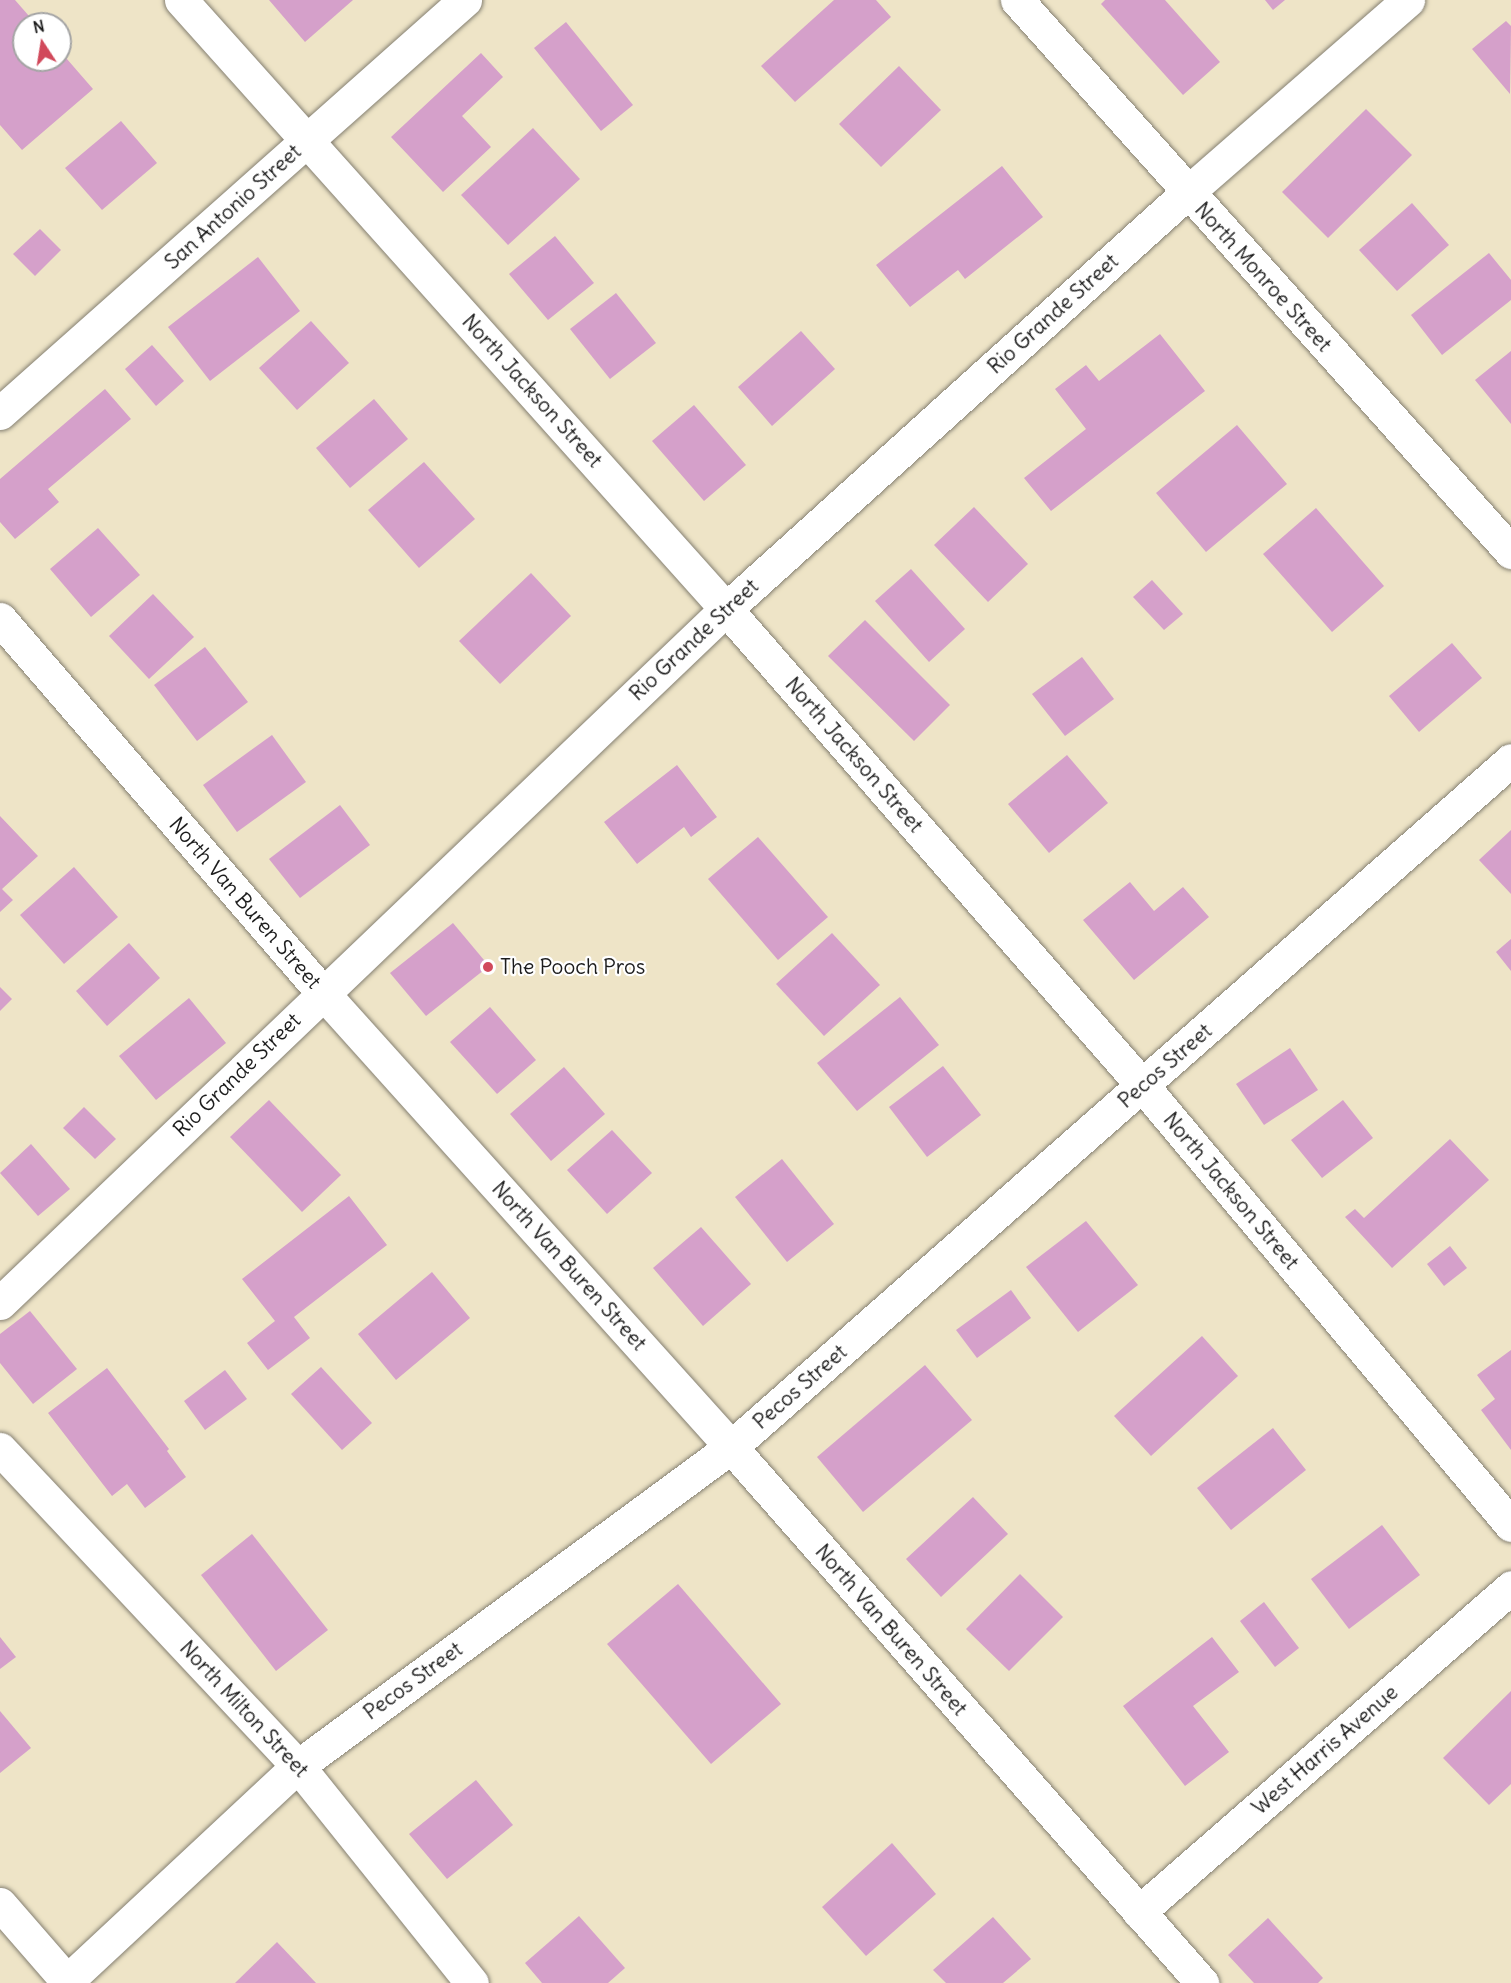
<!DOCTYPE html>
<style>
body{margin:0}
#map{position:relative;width:1511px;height:1983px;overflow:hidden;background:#eee4c7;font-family:Delius,sans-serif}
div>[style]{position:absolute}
.building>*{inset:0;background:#d5a0ca}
.roads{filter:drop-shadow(0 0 2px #858072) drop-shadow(0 0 2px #858072)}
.minor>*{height:33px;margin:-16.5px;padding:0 16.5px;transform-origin:16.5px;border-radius:16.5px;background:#fff}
.dots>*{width:16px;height:16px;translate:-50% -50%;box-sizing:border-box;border:3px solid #fff;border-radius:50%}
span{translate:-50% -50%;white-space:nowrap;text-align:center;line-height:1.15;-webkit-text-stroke:4.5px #fff;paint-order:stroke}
.street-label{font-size:21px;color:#1c1c1c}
.poi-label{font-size:21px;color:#1c1c1c}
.left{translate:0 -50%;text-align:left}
.north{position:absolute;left:12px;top:12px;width:60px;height:60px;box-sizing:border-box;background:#fff;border:2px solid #a4a4a4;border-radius:50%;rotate:348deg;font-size:16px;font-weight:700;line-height:24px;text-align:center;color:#1c1c1c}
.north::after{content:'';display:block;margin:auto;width:21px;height:27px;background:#d1495b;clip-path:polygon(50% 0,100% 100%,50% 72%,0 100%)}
</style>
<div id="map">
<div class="building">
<i style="clip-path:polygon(0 0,15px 0,36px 24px,24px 24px,24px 60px,60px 60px,60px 51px,93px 89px,22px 150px,0 125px)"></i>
<i style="clip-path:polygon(269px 0,353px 0,305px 42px)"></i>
<i style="clip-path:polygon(834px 0,876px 0,891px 17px,795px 102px,761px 66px)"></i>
<i style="clip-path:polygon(1105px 0,1165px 0,1220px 62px,1183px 95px,1101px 4px)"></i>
<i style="clip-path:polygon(1265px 0,1285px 0,1273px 10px)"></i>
<i style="clip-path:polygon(1506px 21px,1511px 26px,1510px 94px,1472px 49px)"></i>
<i style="clip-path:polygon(566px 22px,633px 105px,601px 131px,534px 48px)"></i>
<i style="clip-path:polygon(481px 53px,503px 77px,462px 116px,491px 147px,443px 192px,391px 137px)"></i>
<i style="clip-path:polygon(899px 66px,941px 110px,881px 167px,839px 124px)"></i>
<i style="clip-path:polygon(1366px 109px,1412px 155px,1328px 238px,1282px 192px)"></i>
<i style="clip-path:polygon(121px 121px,157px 163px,102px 210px,65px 168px)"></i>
<i style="clip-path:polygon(533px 128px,580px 179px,508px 245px,461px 195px)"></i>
<i style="clip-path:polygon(1002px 166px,1043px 217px,965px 279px,958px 270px,910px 307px,876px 265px)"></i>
<i style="clip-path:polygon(1412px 203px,1449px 245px,1397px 291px,1359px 250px)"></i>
<i style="clip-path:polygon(40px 229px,61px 250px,35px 276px,13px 254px)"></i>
<i style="clip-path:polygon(555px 236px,594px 283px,548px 320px,509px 274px)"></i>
<i style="clip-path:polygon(1489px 253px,1511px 280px,1511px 300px,1442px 355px,1411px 315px)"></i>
<i style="clip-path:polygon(258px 257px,300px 311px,210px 381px,168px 327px)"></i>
<i style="clip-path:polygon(616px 293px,656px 343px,610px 379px,570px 329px)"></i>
<i style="clip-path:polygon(311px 321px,349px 363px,297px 410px,259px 368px)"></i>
<i style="clip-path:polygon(801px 331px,835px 369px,772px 426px,738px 387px)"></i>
<i style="clip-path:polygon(1160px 334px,1205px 391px,1051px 511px,1024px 478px,1086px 429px,1055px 389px,1086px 365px,1099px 381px)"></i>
<i style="clip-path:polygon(152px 345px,184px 381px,156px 406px,125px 369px)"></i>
<i style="clip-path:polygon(1511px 351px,1511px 424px,1475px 380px)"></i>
<i style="clip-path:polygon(105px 389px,131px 419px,48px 489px,59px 502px,15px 539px,0 522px,0 479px)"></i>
<i style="clip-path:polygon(374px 399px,408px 439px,350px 488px,316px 448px)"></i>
<i style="clip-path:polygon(694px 405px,746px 465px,704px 501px,652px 441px)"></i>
<i style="clip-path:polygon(1237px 425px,1287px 484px,1206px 552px,1156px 493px)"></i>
<i style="clip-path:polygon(424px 462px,475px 519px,419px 568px,368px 510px)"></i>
<i style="clip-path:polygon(974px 507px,1028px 564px,988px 602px,934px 545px)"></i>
<i style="clip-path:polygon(1316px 508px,1384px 586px,1332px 632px,1263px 554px)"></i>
<i style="clip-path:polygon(98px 528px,140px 575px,91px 617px,50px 569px)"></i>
<i style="clip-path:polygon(911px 569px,965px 629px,929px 662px,875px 601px)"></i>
<i style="clip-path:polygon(531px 573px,571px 616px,500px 684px,459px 641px)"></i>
<i style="clip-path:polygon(1152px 580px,1183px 614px,1164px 630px,1133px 597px)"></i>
<i style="clip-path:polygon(153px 594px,194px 637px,149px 679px,109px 636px)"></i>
<i style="clip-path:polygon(865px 620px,950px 705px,914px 741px,828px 656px)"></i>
<i style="clip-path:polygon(1452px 643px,1482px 678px,1419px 732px,1389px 696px)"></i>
<i style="clip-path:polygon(205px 647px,248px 702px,197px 741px,154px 685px)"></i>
<i style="clip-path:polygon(1082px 657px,1114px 699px,1065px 736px,1032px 694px)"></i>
<i style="clip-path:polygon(272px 735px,306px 782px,237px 832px,203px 785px)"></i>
<i style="clip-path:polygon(1067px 755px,1108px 803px,1049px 853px,1008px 804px)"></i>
<i style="clip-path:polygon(677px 765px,717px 817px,691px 837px,684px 827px,637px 864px,604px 822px)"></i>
<i style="clip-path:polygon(340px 805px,370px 845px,300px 898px,269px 859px)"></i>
<i style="clip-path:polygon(0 816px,38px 856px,2px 889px,13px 900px,0 912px)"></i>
<i style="clip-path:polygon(1511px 830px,1511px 894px,1479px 860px)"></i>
<i style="clip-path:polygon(758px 837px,828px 917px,778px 960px,708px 879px)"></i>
<i style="clip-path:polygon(74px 867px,118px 917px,64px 964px,20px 915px)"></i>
<i style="clip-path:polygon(1130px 882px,1154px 911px,1183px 887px,1209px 917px,1134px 980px,1083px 920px)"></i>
<i style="clip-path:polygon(453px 923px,489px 966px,426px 1016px,390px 973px)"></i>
<i style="clip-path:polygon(832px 933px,880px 985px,824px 1036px,776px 984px)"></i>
<i style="clip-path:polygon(1511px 939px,1511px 971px,1496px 952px)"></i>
<i style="clip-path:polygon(129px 943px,160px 978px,107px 1026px,76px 991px)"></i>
<i style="clip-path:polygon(0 987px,12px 999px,0 1011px)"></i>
<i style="clip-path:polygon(900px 997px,939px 1045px,857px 1111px,817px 1063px)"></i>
<i style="clip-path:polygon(189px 998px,226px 1043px,156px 1100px,119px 1056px)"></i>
<i style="clip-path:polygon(490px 1007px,536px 1060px,497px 1094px,450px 1042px)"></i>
<i style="clip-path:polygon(1290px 1048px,1318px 1090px,1264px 1125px,1236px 1084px)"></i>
<i style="clip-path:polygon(943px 1066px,981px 1115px,927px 1157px,889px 1107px)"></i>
<i style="clip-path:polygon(564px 1067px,605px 1114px,551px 1161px,510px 1114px)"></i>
<i style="clip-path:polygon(269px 1100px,341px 1175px,302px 1212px,230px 1137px)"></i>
<i style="clip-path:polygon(1343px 1100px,1373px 1138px,1322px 1178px,1291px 1140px)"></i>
<i style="clip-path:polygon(84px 1107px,116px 1139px,95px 1159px,63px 1128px)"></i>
<i style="clip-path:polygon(612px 1130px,652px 1173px,607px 1214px,567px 1170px)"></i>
<i style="clip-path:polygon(1450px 1139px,1489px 1180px,1392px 1268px,1345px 1217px,1355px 1209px,1364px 1218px)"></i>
<i style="clip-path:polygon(31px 1144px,70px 1189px,38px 1216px,0 1173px)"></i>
<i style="clip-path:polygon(782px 1159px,834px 1224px,787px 1262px,735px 1197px)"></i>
<i style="clip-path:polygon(349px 1196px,387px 1245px,294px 1317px,310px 1338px,268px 1370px,247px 1343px,275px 1321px,242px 1279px)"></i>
<i style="clip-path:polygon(1086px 1221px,1138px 1285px,1078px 1332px,1026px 1267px)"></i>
<i style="clip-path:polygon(701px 1227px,751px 1284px,703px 1326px,653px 1268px)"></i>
<i style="clip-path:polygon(1450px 1246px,1467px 1268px,1444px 1286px,1427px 1264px)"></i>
<i style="clip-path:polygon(432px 1272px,470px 1318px,396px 1380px,358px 1334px)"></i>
<i style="clip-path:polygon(1011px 1290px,1031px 1318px,977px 1358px,956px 1330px)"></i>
<i style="clip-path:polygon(30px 1311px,77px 1369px,33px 1404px,0 1363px,0 1334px)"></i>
<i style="clip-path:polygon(1202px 1336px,1238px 1376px,1151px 1456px,1114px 1416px)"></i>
<i style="clip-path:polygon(1511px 1350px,1511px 1450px,1481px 1410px,1495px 1399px,1477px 1375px)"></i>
<i style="clip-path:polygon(925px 1365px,972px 1420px,863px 1512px,817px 1457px)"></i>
<i style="clip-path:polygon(321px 1367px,372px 1423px,342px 1450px,291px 1394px)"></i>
<i style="clip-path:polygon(107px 1368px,169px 1449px,167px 1451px,186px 1477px,145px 1508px,127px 1484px,112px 1496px,48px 1413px)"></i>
<i style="clip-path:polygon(225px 1370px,247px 1399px,205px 1430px,184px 1401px)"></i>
<i style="clip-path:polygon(1273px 1428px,1306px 1470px,1231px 1530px,1197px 1488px)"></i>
<i style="clip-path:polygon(973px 1497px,1008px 1534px,941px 1597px,906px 1559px)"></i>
<i style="clip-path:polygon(1382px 1525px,1420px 1575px,1349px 1629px,1311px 1579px)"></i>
<i style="clip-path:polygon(252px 1534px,328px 1630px,276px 1671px,201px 1575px)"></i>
<i style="clip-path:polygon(1020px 1574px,1063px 1617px,1009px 1671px,966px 1629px)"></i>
<i style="clip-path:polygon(678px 1584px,781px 1704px,711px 1764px,607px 1644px)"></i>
<i style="clip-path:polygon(1264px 1602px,1299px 1648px,1275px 1667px,1240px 1621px)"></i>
<i style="clip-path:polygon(0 1637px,16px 1657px,0 1669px)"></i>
<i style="clip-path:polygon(1212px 1637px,1239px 1672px,1193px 1706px,1229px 1752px,1185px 1786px,1123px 1706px)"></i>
<i style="clip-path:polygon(1511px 1691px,1511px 1784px,1489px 1805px,1443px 1758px)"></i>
<i style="clip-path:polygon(0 1711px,31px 1748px,0 1773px)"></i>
<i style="clip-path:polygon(476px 1780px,513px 1825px,447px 1879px,409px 1834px)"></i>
<i style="clip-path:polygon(892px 1843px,936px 1894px,866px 1956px,822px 1907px)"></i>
<i style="clip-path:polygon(579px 1916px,625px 1968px,608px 1983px,542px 1983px,525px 1963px)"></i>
<i style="clip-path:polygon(993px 1917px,1031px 1959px,1003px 1983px,946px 1983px,933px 1970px)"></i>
<i style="clip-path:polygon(1268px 1918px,1323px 1978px,1318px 1983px,1254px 1983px,1228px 1955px)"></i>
<i style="clip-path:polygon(277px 1942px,316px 1983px,235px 1983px)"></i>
</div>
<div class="roads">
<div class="minor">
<i style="left:181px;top:0;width:817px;rotate:48.17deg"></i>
<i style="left:726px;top:609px;width:632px;rotate:48.85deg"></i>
<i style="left:1142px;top:1085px;width:574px;rotate:50.02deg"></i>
<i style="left:1017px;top:0;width:741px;rotate:48.17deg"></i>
<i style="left:0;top:413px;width:622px;rotate:-41.61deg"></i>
<i style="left:0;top:619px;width:494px;rotate:49.2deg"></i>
<i style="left:323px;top:993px;width:610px;rotate:48.05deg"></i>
<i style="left:731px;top:1447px;width:714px;rotate:48.69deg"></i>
<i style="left:0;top:1303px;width:1004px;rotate:-43.71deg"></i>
<i style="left:726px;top:609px;width:622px;rotate:-42.07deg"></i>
<i style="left:1188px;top:192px;width:292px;rotate:-41.1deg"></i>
<i style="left:0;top:1449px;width:435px;rotate:46.8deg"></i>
<i style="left:298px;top:1766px;width:278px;rotate:51.3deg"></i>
<i style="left:0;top:1904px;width:102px;rotate:49deg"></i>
<i style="left:1139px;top:1912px;width:494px;rotate:-41.1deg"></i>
<i style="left:65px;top:1983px;width:318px;rotate:-43deg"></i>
<i style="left:298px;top:1766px;width:538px;rotate:-36.38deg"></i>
<i style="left:731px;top:1447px;width:1039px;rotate:-41.37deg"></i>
</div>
</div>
<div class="dots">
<i style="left:488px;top:967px;background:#d1495b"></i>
</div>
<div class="street-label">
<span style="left:233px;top:207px;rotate:-42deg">San Antonio Street</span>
<span style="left:1263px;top:277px;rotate:48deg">North Monroe Street</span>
<span style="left:1053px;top:314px;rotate:-42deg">Rio Grande Street</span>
<span style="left:532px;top:391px;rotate:48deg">North Jackson Street</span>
<span style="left:694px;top:640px;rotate:-43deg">Rio Grande Street</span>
<span style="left:854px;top:755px;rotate:49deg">North Jackson Street</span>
<span style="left:245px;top:903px;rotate:49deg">North Van Buren Street</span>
<span style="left:1165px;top:1066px;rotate:-41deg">Pecos Street</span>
<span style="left:237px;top:1075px;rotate:-44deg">Rio Grande Street</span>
<span style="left:1231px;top:1191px;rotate:50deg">North Jackson Street</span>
<span style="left:569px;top:1266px;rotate:48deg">North Van Buren Street</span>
<span style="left:800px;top:1387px;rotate:-41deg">Pecos Street</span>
<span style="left:891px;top:1630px;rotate:49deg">North Van Buren Street</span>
<span style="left:413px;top:1681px;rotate:-36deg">Pecos Street</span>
<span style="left:244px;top:1709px;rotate:47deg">North Milton Street</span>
<span style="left:1325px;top:1750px;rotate:-41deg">West Harris Avenue</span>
</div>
<div class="poi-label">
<span class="left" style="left:500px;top:967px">The Pooch Pros</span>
</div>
<div class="north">N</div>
</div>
